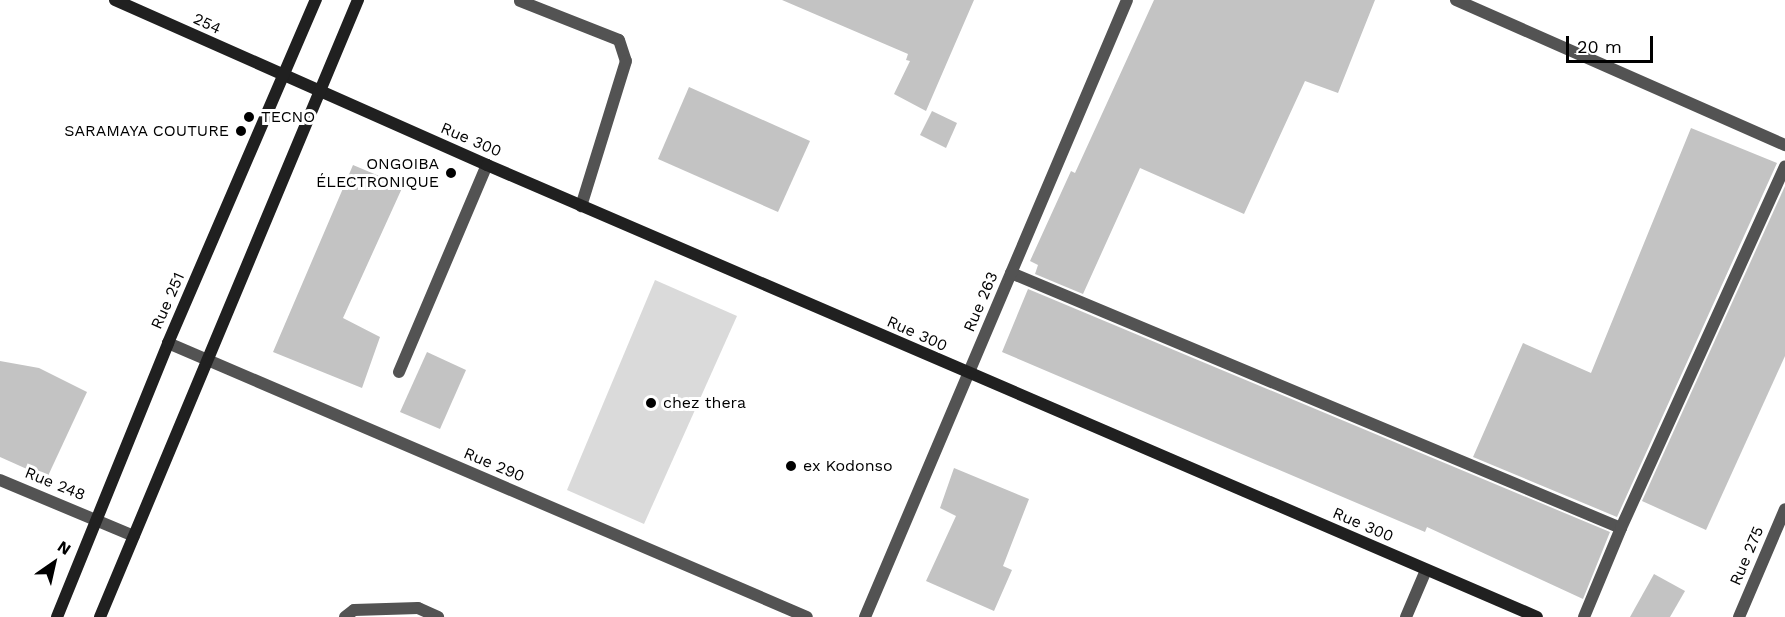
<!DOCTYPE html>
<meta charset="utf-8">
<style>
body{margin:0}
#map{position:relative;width:1785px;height:617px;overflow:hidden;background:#fff;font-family:"Work Sans",sans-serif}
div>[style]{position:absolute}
.green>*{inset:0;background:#dadada}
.building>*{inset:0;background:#c3c3c3}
.lane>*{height:12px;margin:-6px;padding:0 6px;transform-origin:6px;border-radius:6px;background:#535353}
.street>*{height:12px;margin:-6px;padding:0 6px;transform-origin:6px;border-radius:6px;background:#535353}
.secondary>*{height:12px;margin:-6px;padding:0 6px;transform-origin:6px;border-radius:6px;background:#202020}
.dots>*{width:16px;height:16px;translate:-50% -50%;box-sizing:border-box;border:3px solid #fff;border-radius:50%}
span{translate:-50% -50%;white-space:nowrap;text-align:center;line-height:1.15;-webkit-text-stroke:6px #fff;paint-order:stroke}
.street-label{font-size:16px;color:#000}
.poi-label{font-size:16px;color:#000}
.left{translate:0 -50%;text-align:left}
.right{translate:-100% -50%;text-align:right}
.north{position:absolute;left:24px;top:533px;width:60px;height:60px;-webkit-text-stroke:4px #fff;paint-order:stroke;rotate:34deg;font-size:16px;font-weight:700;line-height:24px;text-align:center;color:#000}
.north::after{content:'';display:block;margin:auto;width:21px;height:27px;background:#000;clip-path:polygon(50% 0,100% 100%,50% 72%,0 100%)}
.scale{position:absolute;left:1566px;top:36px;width:87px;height:27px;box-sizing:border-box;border:3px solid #000;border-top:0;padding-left:8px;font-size:18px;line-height:21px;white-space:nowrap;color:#000;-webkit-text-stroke:4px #fff;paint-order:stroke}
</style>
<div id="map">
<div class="green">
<i style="clip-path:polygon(655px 280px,737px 316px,644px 524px,567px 490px)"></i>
</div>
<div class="building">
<i style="clip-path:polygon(782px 0,974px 0,926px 111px,894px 94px,910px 61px,906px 60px,908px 54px)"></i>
<i style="clip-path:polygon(1154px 0,1375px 0,1338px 93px,1305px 81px,1244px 214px,1140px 168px,1083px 294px,1035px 274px,1038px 265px,1030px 261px,1071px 171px,1075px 173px)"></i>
<i style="clip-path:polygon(689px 87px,810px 141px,778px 212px,658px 159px)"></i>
<i style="clip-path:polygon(932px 111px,957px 123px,946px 148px,920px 135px)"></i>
<i style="clip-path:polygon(1691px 128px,1777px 163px,1617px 517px,1473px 457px,1523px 343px,1591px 373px)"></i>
<i style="clip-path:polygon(353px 165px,403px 186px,343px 318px,380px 337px,362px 388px,273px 352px)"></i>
<i style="clip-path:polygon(1785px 186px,1785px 356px,1706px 530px,1642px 501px)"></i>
<i style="clip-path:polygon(1028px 289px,1610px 532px,1583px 599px,1427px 527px,1425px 532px,1002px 352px)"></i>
<i style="clip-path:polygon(427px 352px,466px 370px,440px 429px,400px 412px)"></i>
<i style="clip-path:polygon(0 361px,39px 368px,87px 392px,47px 478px,0 457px)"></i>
<i style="clip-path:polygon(954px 468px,1029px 499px,1003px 566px,1012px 570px,994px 611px,926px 581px,956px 516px,940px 508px)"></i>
<i style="clip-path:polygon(1654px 574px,1685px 591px,1670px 617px,1630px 617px)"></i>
</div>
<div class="lane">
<i style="left:520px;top:1px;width:106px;rotate:21.5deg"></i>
<i style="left:619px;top:40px;width:22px;rotate:72deg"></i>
<i style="left:626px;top:61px;width:152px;rotate:107.2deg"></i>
<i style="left:1011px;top:273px;width:661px;rotate:22.69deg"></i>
<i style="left:399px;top:372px;width:225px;rotate:-67deg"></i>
<i style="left:345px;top:617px;width:11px;rotate:-38deg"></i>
<i style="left:354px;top:610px;width:64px;rotate:-1.8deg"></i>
<i style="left:418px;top:608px;width:22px;rotate:24deg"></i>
<i style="left:1584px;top:617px;width:96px;rotate:-67.4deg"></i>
<i style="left:1621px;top:528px;width:397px;rotate:-65.6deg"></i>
</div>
<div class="street">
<i style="left:1456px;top:0;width:360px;rotate:23.8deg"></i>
<i style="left:168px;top:343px;width:695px;rotate:23.21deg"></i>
<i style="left:0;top:480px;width:145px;rotate:22.7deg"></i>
<i style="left:865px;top:617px;width:670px;rotate:-66.99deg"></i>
<i style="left:1406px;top:617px;width:51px;rotate:-66.9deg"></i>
<i style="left:1739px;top:617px;width:117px;rotate:-66.9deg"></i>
</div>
<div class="secondary">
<i style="left:115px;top:0;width:407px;rotate:23.9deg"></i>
<i style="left:487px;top:165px;width:1143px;rotate:23.29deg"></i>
<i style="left:57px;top:617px;width:296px;rotate:-67.9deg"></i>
<i style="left:168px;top:343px;width:374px;rotate:-66.7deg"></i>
<i style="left:100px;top:617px;width:669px;rotate:-67.31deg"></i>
</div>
<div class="dots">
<i style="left:249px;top:117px;background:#000"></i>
<i style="left:241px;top:131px;background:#000"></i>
<i style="left:451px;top:173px;background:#000"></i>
<i style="left:651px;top:403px;background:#000"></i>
<i style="left:791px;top:466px;background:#000"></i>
</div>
<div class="street-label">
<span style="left:207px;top:24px;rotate:25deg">254</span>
<span style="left:471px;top:140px;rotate:23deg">Rue 300</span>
<span style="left:168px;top:301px;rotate:-66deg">Rue 251</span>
<span style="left:981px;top:302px;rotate:-67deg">Rue 263</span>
<span style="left:917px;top:334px;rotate:24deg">Rue 300</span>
<span style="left:494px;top:465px;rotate:23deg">Rue 290</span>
<span style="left:55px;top:484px;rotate:22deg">Rue 248</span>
<span style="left:1363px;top:525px;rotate:23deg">Rue 300</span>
<span style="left:1747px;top:556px;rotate:-67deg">Rue 275</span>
</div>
<div class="poi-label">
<span class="left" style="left:261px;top:117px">TECNO</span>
<span class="right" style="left:229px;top:131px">SARAMAYA COUTURE</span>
<span class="right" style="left:439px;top:173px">ONGOIBA<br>ÉLECTRONIQUE</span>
<span class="left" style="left:663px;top:403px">chez thera</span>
<span class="left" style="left:803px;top:466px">ex Kodonso</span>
</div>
<div class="north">N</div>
<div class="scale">20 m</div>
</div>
